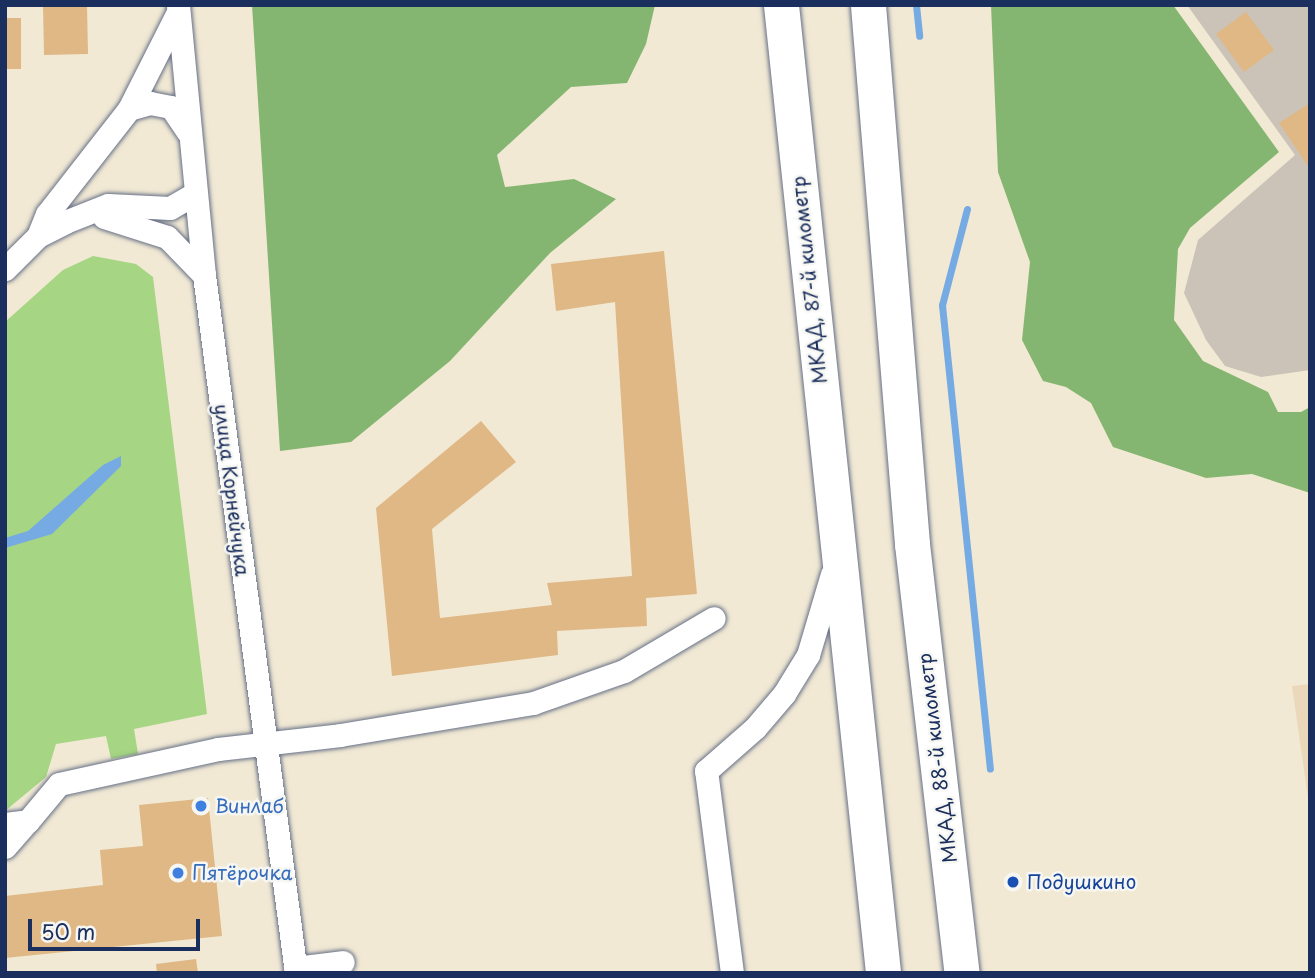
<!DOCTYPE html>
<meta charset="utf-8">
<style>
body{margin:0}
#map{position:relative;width:1315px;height:978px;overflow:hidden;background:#f1e9d4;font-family:"Playpen Sans",sans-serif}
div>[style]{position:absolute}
.built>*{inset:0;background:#ebd8ba}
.industrial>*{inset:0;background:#cbc3b8}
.green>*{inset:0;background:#a6d583}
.forest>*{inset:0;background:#84b671}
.water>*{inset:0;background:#76aae3}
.stream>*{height:7px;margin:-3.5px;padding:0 3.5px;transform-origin:3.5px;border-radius:3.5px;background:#76aae3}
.building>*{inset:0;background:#dfb885}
.roads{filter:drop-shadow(0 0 2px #667087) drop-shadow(0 0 2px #667087)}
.minor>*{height:23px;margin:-11.5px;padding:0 11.5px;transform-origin:11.5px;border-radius:11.5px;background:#fff}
.highway>*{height:35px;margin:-17.5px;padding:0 17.5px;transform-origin:17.5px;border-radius:17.5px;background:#fff}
.dots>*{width:19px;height:19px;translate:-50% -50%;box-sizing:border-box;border:4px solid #f6f6f2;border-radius:50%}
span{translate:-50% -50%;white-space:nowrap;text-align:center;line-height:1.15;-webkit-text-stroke:5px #f6f6f2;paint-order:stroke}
.street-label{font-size:19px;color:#1b2f5e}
.shop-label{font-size:19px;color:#366cbe}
.left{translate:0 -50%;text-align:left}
.transit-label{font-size:19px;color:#164399}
.frame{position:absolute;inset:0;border:7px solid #1b2f5e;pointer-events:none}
.scale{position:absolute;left:28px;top:919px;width:172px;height:32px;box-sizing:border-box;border:4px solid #1b2f5e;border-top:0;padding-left:9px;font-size:21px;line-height:24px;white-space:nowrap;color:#1b2f5e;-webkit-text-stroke:5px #f6f6f2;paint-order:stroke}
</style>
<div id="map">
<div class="built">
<i style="clip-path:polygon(1310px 684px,1310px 812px,1292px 686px)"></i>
</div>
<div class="industrial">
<i style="clip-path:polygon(1187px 5px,1310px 5px,1310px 370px,1261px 377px,1225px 366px,1206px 340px,1184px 293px,1198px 240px,1295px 155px)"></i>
</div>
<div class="green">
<i style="clip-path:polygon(93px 256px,136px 264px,153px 277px,207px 714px,134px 729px,138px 754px,111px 759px,106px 736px,56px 744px,46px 777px,5px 811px,5px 322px,63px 270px)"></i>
</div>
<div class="forest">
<i style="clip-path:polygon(252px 5px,655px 5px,646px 44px,627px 83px,571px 87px,497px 155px,505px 187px,574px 179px,616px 199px,550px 253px,450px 361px,351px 442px,280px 451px)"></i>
<i style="clip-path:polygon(991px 5px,1173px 5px,1279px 152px,1190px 228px,1178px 249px,1174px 320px,1203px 361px,1268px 392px,1278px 412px,1301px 412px,1310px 407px,1310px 493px,1252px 474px,1206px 478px,1113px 447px,1091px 403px,1066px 387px,1043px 381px,1022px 340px,1030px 262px,998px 172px)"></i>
</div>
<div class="water">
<i style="clip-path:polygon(121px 456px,121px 466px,52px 534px,5px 548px,5px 538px,28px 531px,103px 465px)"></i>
</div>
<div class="stream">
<i style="left:916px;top:5px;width:31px;rotate:84deg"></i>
<i style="left:967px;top:209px;width:99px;rotate:104.6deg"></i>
<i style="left:942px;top:305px;width:466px;rotate:84.1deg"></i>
</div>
<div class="building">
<i style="clip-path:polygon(43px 5px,87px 5px,88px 54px,44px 55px)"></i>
<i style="clip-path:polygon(1246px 12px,1274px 50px,1244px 72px,1216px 34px)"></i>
<i style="clip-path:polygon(5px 18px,21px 18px,21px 69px,5px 69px)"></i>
<i style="clip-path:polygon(1310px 103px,1310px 169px,1279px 123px)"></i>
<i style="clip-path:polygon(664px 251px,697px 594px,646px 598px,647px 626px,557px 631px,558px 655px,392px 676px,376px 508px,481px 421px,516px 462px,432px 529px,440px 618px,552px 605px,547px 583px,632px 576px,615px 302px,556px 311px,551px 264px)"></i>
<i style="clip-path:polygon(208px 798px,222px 936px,5px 958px,5px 896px,103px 885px,100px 850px,143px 846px,139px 805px)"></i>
<i style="clip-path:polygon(196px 959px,198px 973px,157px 973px,156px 964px)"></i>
</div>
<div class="roads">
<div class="minor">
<i style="left:178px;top:5px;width:271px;rotate:84.5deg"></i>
<i style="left:204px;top:275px;width:704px;rotate:82.49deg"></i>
<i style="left:129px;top:109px;width:22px;rotate:-16deg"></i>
<i style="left:150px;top:103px;width:21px;rotate:11deg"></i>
<i style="left:171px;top:107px;width:30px;rotate:56deg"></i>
<i style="left:104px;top:217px;width:66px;rotate:17.6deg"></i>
<i style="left:167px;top:237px;width:53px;rotate:45.8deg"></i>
<i style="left:38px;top:236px;width:24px;rotate:-68deg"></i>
<i style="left:47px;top:214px;width:133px;rotate:-52deg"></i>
<i style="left:129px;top:109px;width:109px;rotate:-63.2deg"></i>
<i style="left:5px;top:269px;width:47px;rotate:-45deg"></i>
<i style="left:38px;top:236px;width:30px;rotate:-27deg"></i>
<i style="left:65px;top:222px;width:46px;rotate:-21.6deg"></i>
<i style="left:108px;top:205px;width:62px;rotate:2.8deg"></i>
<i style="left:170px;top:208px;width:28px;rotate:-30deg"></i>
<i style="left:5px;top:824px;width:23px;rotate:-7deg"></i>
<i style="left:28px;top:821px;width:48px;rotate:-50deg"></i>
<i style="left:59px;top:784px;width:163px;rotate:-12.4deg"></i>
<i style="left:218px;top:749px;width:123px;rotate:-6.5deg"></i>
<i style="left:340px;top:735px;width:196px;rotate:-9.4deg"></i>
<i style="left:533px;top:703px;width:96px;rotate:-19.4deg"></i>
<i style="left:624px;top:671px;width:104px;rotate:-30.5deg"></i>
<i style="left:5px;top:847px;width:35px;rotate:-49deg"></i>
<i style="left:295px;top:968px;width:48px;rotate:-7.1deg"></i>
<i style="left:732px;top:973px;width:204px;rotate:-97.3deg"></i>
<i style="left:706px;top:771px;width:65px;rotate:-41.3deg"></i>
<i style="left:755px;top:728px;width:45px;rotate:-49.5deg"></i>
<i style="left:784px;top:694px;width:46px;rotate:-58.4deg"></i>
<i style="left:808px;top:655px;width:84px;rotate:-73.5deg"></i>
</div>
<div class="highway">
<i style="left:781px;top:5px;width:973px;rotate:83.98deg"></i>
<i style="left:868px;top:5px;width:541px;rotate:85.33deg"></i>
<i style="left:912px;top:544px;width:432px;rotate:83.4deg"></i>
</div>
</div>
<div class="dots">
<i style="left:201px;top:806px;background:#3f7fe0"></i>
<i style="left:178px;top:873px;background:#3f7fe0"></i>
<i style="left:1013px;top:882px;background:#1a4fb4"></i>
</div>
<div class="street-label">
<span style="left:809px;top:280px;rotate:-96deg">МКАД, 87-й километр</span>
<span style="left:232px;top:490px;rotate:83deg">улица Корнейчука</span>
<span style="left:937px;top:758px;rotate:-97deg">МКАД, 88-й километр</span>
</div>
<div class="shop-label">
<span class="left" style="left:215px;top:806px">Винлаб</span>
<span class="left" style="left:192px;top:873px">Пятёрочка</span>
</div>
<div class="transit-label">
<span class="left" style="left:1027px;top:882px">Подушкино</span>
</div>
<div class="frame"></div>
<div class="scale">50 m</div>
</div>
